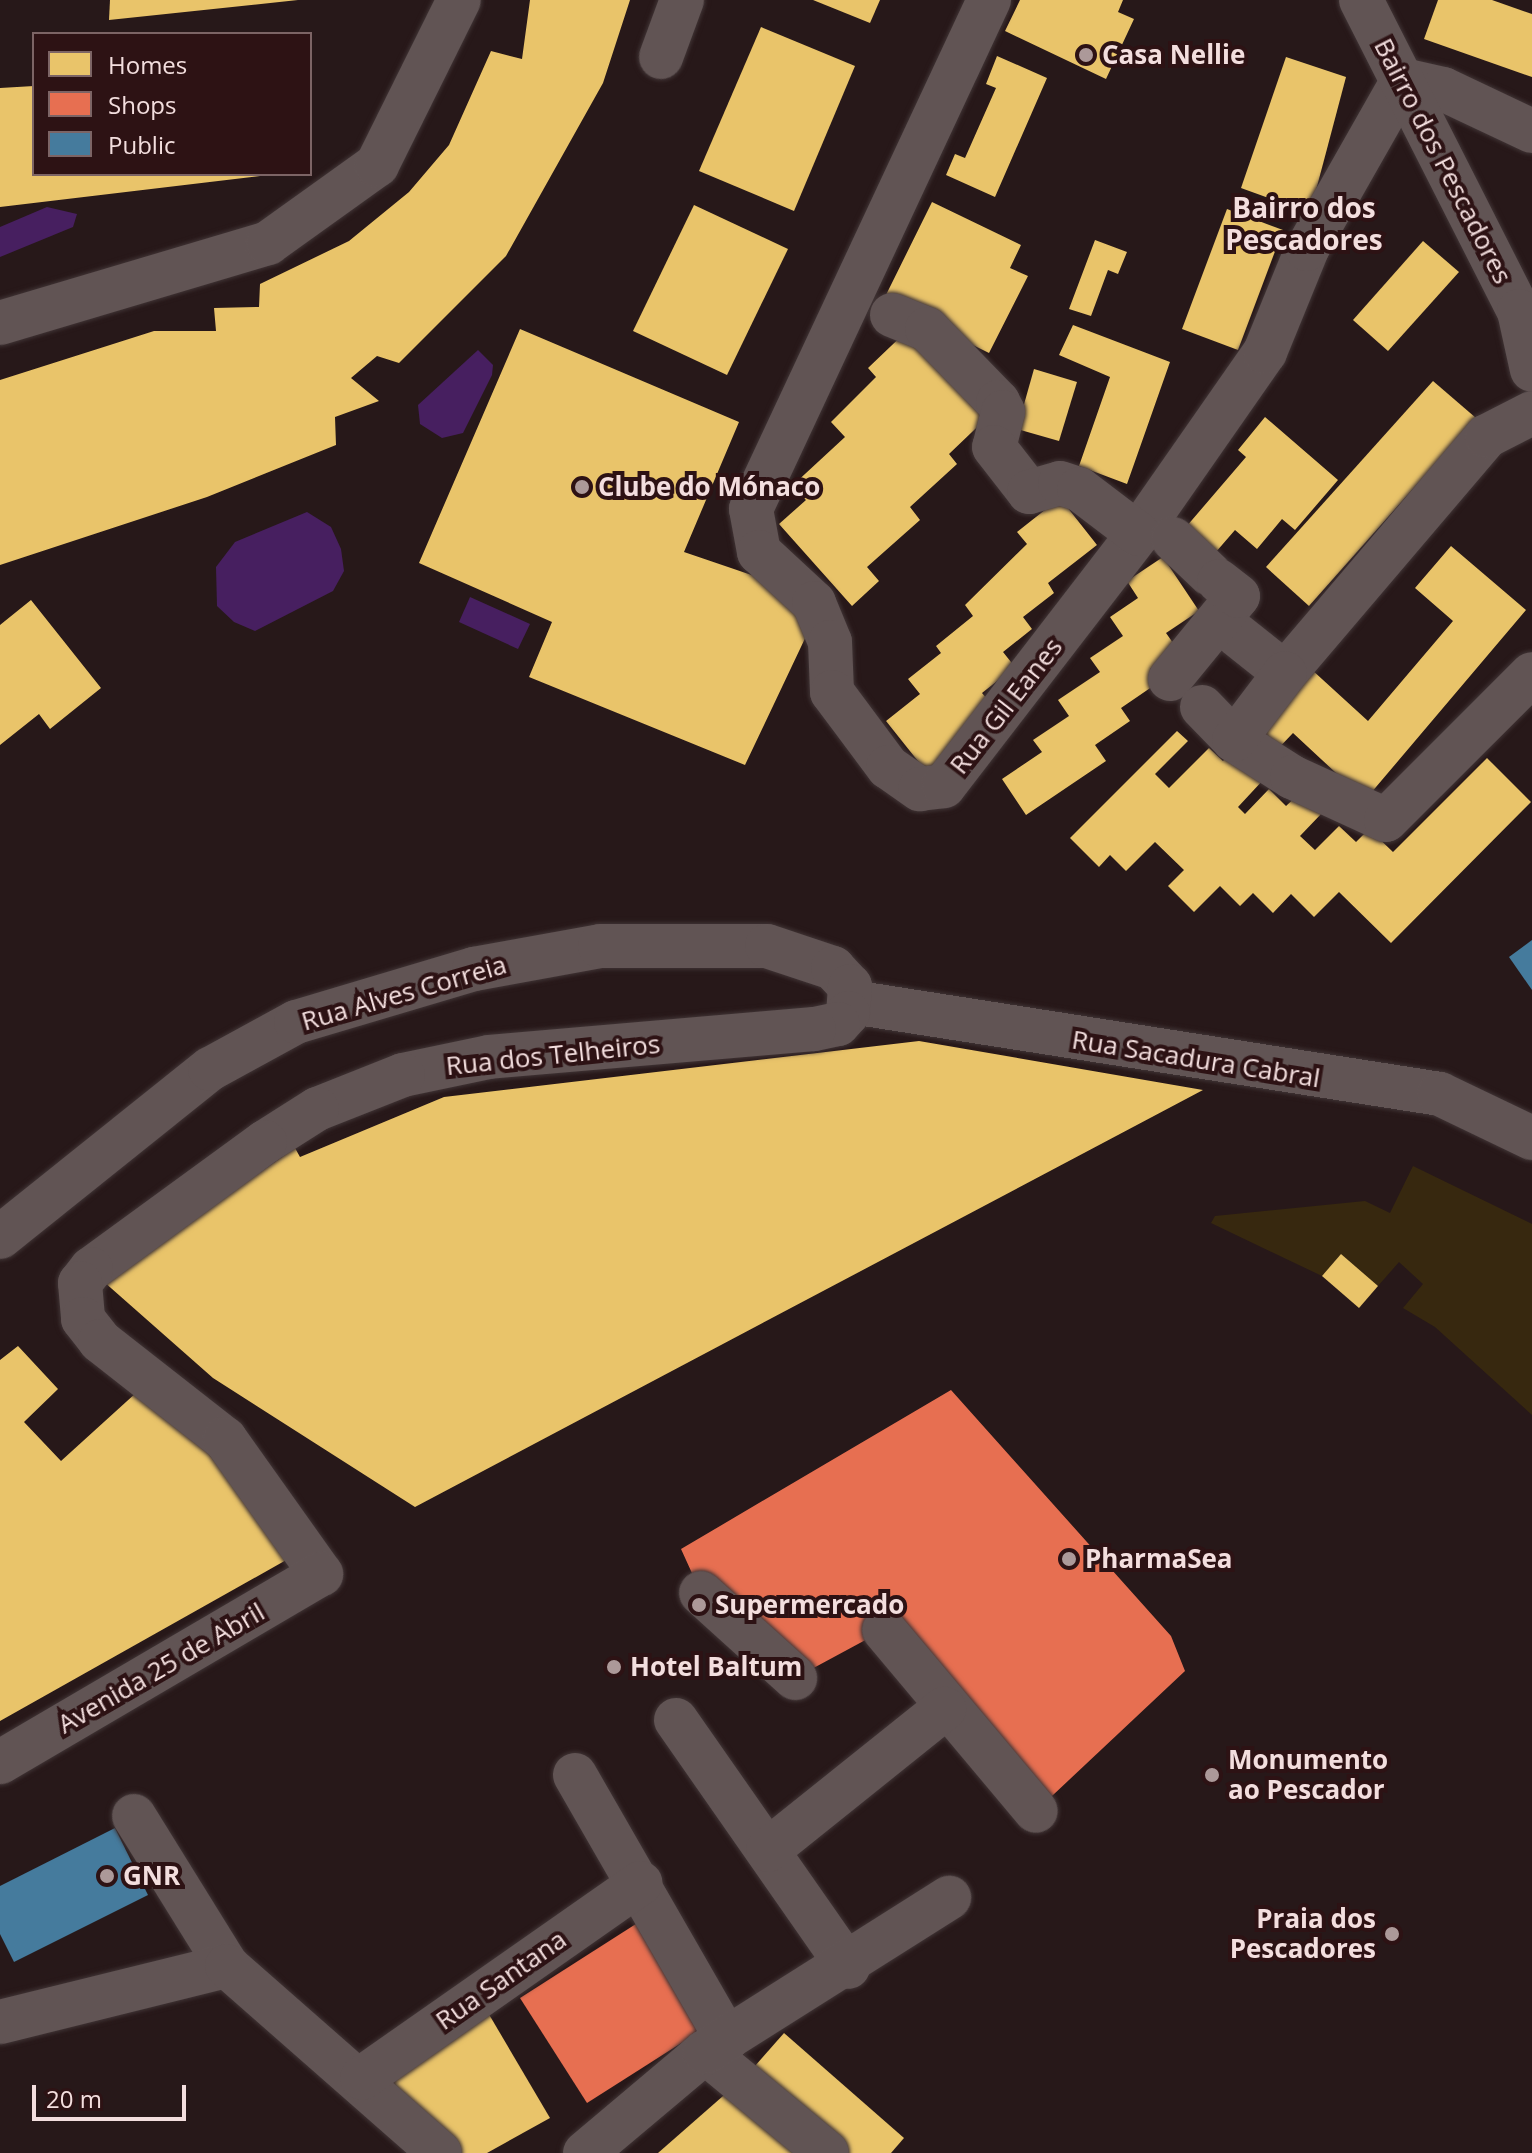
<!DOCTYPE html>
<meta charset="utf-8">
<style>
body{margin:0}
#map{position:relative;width:1532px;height:2153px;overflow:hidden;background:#271819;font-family:"Open Sans",sans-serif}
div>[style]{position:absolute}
.green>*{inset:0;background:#37280f}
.water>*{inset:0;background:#471f60}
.homes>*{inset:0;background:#e9c46a}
.shops>*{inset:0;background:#e76f51}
.public>*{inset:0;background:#457b9d}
.roads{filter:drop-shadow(0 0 2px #403435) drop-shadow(0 0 2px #403435)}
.minor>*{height:44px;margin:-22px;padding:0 22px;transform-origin:22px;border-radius:22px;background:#615454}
.dots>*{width:22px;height:22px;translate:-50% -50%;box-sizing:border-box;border:4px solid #2d1214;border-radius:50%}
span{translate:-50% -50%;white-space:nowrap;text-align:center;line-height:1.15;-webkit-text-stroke:8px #2d1214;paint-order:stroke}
.poi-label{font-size:26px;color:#f3dede;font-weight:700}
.left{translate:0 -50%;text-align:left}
.right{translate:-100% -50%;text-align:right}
.street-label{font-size:26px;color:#f3dede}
.neighbourhood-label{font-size:28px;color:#f3dede;font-weight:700}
.legend{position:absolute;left:32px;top:32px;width:280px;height:144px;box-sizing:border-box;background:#2d1214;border:2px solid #7c6465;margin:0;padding:10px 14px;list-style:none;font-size:24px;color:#f3dede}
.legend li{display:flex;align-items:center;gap:16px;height:40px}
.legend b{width:40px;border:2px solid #7c6465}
.scale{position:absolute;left:32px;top:2085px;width:154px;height:36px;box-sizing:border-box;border:4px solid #f3dede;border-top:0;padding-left:10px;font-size:24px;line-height:28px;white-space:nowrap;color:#f3dede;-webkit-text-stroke:6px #2d1214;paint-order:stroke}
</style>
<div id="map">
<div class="green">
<i style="clip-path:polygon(1413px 1166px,1532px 1224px,1532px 1415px,1435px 1327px,1403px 1308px,1423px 1284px,1399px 1262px,1378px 1286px,1341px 1254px,1322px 1276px,1211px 1223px,1215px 1216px,1365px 1201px,1390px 1213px)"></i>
</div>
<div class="water">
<i style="clip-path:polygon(47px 207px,77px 214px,73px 227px,0 257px,0 227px)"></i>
<i style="clip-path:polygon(478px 350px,493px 365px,492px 375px,463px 433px,442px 438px,420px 424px,418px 405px)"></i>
<i style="clip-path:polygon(307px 512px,331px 527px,341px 549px,344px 571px,333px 591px,255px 631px,234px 622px,217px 606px,216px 567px,235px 542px)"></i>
<i style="clip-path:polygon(470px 597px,530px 624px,518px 649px,459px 622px)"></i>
</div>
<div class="homes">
<i style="clip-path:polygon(110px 0,298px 0,109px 20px)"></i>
<i style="clip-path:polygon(530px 0,630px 0,603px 83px,506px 256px,399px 363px,377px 356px,351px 378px,379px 401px,335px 417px,336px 445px,207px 497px,0 565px,0 380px,154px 331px,216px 331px,214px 308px,259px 307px,260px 284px,349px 241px,409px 192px,449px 145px,491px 51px,522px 59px)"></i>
<i style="clip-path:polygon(813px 0,880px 0,870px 23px)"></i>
<i style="clip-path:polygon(1020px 0,1123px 0,1118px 12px,1134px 19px,1106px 79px,1005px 31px)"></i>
<i style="clip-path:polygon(1438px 0,1492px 0,1532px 14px,1532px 77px,1424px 39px)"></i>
<i style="clip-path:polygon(761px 27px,855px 66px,794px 211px,699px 171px)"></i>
<i style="clip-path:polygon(997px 56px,1047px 78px,995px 197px,946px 175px,955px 154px,965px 158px,996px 88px,986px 84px)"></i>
<i style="clip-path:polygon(1286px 57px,1346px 77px,1310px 213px,1241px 188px)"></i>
<i style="clip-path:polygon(34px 86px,34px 174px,260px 176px,0 207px,0 88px)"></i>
<i style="clip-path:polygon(932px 202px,1021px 245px,1010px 268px,1028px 276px,989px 353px,883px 301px)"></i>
<i style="clip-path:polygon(694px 205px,788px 249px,727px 375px,633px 331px)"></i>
<i style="clip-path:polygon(1227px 209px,1283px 230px,1238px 350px,1182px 329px)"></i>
<i style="clip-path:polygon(1095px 240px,1127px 252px,1118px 274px,1108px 270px,1091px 316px,1069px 309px)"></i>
<i style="clip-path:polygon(1423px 241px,1459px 272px,1388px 351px,1353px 320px)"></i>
<i style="clip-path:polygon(913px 325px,994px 411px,949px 454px,957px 464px,910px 507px,920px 520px,867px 567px,879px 581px,852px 606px,779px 524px,806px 500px,792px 486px,845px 437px,831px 422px,876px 377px,868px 368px)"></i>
<i style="clip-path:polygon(1073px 325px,1170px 362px,1127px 484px,1079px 466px,1110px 377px,1059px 355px)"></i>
<i style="clip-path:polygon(520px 329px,739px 422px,684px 552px,772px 582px,809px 630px,745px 765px,529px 677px,552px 622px,419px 563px)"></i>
<i style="clip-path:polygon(1034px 369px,1077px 382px,1059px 441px,1017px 429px)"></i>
<i style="clip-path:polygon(1433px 381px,1476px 418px,1309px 606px,1266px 567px)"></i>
<i style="clip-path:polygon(1265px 417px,1338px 480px,1295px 530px,1282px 519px,1257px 549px,1235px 530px,1209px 560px,1180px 534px,1246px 457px,1238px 450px)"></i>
<i style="clip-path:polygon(1060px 498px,1097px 545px,1048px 583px,1054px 593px,1023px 617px,1032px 629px,1003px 652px,1015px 667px,982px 693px,993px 706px,929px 775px,886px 721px,920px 694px,908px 679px,941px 653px,936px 646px,973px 616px,965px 605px,1027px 544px,1017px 532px)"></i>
<i style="clip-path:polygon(1451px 546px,1526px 610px,1365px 800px,1293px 733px,1272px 755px,1251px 734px,1311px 669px,1368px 721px,1453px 621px,1415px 588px)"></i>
<i style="clip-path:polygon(1163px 557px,1199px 611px,1166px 633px,1178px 650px,1150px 669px,1159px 682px,1121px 708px,1130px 721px,1095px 745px,1106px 761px,1026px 815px,1002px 779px,1042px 752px,1033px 740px,1069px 716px,1058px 700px,1100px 672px,1090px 658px,1123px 636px,1110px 617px,1138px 598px,1127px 581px)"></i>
<i style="clip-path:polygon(31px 600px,101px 688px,50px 729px,39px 714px,0 745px,0 625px)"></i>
<i style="clip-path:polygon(1177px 731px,1188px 741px,1155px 774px,1169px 788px,1209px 748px,1223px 761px,1234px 749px,1264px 779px,1238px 807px,1245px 814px,1269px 789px,1286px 806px,1301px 792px,1322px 813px,1300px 836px,1315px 850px,1339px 826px,1356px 842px,1369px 829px,1393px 852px,1487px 758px,1531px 802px,1391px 943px,1339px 892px,1314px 917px,1291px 894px,1273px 913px,1253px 893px,1240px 906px,1220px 886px,1194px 912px,1168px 886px,1184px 870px,1155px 842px,1126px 871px,1110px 855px,1099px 867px,1070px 838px)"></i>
<i style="clip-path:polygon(919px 1041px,1203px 1090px,415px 1507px,213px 1378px,103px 1281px,295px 1148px,300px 1157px,444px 1097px)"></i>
<i style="clip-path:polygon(1341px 1254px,1378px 1286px,1359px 1308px,1322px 1276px)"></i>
<i style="clip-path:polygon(18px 1346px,58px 1389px,24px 1422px,61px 1461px,137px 1392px,202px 1445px,288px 1559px,0 1721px,0 1360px)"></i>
<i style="clip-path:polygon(487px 2011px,550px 2118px,487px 2153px,453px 2153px,386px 2080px)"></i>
<i style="clip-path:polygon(784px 2033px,904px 2138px,891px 2153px,837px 2153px,748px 2074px)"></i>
<i style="clip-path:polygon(739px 2082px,814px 2153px,658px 2153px)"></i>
</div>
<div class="shops">
<i style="clip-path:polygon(951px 1390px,1171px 1636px,1185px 1671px,1036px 1811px,884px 1630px,795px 1678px,701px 1593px,681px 1549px)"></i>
<i style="clip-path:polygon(639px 1922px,705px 2028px,587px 2103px,520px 1998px)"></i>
</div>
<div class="public">
<i style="clip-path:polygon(1532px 940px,1532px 990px,1509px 957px)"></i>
<i style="clip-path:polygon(115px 1828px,148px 1895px,14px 1962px,0 1934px,0 1886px)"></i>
</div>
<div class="roads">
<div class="minor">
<i style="left:989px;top:0;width:562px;rotate:115.06deg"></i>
<i style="left:751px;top:509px;width:44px;rotate:79.5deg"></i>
<i style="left:759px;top:552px;width:75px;rotate:42.8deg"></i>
<i style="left:814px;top:603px;width:42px;rotate:67.7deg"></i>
<i style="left:830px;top:642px;width:50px;rotate:87.7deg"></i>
<i style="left:832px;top:692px;width:94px;rotate:53.3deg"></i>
<i style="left:888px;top:767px;width:39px;rotate:35deg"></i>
<i style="left:920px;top:789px;width:24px;rotate:-7deg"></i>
<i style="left:944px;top:786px;width:318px;rotate:-52.4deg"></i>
<i style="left:1138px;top:534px;width:222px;rotate:-55.1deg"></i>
<i style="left:1265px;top:352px;width:111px;rotate:-67.8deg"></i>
<i style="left:1307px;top:249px;width:194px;rotate:-60.4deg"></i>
<i style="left:1403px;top:80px;width:41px;rotate:12.7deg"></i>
<i style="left:1443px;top:89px;width:98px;rotate:25.3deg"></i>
<i style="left:1361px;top:0;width:349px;rotate:63.1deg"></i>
<i style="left:1519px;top:311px;width:60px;rotate:77.6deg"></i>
<i style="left:661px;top:57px;width:61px;rotate:-69.8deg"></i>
<i style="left:892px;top:315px;width:38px;rotate:22deg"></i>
<i style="left:927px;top:329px;width:102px;rotate:45.8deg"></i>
<i style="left:998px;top:402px;width:11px;rotate:63deg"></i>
<i style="left:1003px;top:412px;width:36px;rotate:104deg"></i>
<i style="left:994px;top:447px;width:57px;rotate:52.1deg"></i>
<i style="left:1029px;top:492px;width:32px;rotate:-16deg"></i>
<i style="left:1060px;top:483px;width:20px;rotate:18deg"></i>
<i style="left:1079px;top:489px;width:74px;rotate:37.3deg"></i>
<i style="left:0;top:323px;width:280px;rotate:-16.6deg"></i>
<i style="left:268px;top:243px;width:134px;rotate:-35.6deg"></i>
<i style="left:377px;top:165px;width:184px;rotate:-63.6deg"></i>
<i style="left:1173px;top:539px;width:51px;rotate:43.4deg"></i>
<i style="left:1237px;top:635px;width:61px;rotate:38.4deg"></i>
<i style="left:1285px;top:673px;width:311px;rotate:-49.6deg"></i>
<i style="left:1487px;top:436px;width:51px;rotate:-27.1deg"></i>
<i style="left:1170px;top:679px;width:107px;rotate:-50.7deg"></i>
<i style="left:1238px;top:596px;width:24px;rotate:-142deg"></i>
<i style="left:1202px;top:707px;width:46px;rotate:45.9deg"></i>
<i style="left:1234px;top:740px;width:69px;rotate:32.5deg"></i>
<i style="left:1292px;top:777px;width:103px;rotate:24.6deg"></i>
<i style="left:1386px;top:820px;width:206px;rotate:-45deg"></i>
<i style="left:1234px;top:740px;width:84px;rotate:-52.7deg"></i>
<i style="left:852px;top:1002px;width:595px;rotate:8.89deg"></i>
<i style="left:1440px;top:1094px;width:102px;rotate:25.6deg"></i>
<i style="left:0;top:1237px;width:269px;rotate:-38.7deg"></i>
<i style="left:210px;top:1069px;width:98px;rotate:-28.7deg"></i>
<i style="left:296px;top:1022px;width:186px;rotate:-16.6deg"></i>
<i style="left:474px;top:969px;width:128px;rotate:-10.3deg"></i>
<i style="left:600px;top:946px;width:167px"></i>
<i style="left:767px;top:946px;width:70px;rotate:18.4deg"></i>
<i style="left:833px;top:968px;width:25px;rotate:47deg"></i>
<i style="left:850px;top:986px;width:27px;rotate:94deg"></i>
<i style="left:848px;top:1013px;width:15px;rotate:132deg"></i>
<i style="left:838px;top:1024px;width:25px;rotate:168deg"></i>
<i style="left:814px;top:1029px;width:326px;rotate:175.1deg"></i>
<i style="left:489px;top:1057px;width:88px;rotate:168.2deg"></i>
<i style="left:403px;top:1075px;width:92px;rotate:158.4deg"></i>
<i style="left:317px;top:1109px;width:62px;rotate:147.6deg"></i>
<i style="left:265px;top:1142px;width:215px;rotate:143.9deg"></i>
<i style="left:91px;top:1269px;width:18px;rotate:128deg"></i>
<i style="left:80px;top:1283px;width:36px;rotate:85deg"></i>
<i style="left:83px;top:1319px;width:28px;rotate:52deg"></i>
<i style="left:100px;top:1341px;width:159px;rotate:38.1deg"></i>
<i style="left:225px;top:1439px;width:166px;rotate:54.6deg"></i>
<i style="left:321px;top:1574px;width:372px;rotate:149.6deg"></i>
<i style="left:701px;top:1593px;width:127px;rotate:42.1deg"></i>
<i style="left:884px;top:1630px;width:236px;rotate:50deg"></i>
<i style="left:676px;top:1720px;width:301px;rotate:55.1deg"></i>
<i style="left:575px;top:1775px;width:305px;rotate:60.1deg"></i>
<i style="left:134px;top:1816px;width:176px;rotate:58.2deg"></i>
<i style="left:768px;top:1850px;width:226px;rotate:-38.7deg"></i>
<i style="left:0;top:2022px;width:234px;rotate:-13.9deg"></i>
<i style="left:227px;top:1966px;width:283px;rotate:41.3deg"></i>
<i style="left:705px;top:2052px;width:158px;rotate:39.6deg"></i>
<i style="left:362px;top:2078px;width:340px;rotate:-35deg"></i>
<i style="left:585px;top:2153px;width:157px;rotate:-40.1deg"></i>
<i style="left:705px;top:2052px;width:289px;rotate:-32.3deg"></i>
</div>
</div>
<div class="dots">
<i style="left:1086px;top:55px;background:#ac9999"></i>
<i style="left:582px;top:487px;background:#ac9999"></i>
<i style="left:1069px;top:1559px;background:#ac9999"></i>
<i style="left:699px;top:1605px;background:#ac9999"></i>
<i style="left:614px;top:1667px;background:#ac9999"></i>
<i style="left:1212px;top:1775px;background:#ac9999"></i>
<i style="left:107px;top:1876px;background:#ac9999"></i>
<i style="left:1392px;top:1934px;background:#ac9999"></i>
</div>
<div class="poi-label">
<span class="left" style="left:1102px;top:55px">Casa Nellie</span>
<span class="left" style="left:598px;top:487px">Clube do Mónaco</span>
<span class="left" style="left:1085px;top:1559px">PharmaSea</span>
<span class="left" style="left:715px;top:1605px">Supermercado</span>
<span class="left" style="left:630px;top:1667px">Hotel Baltum</span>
<span class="left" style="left:1228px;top:1775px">Monumento<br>ao Pescador</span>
<span class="left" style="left:123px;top:1876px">GNR</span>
<span class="right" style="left:1376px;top:1934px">Praia dos<br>Pescadores</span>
</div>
<div class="street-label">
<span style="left:1443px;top:161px;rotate:63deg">Bairro dos Pescadores</span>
<span style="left:1006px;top:706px;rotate:-52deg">Rua Gil Eanes</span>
<span style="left:404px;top:993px;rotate:-16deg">Rua Alves Correia</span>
<span style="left:553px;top:1055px;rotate:-6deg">Rua dos Telheiros</span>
<span style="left:1196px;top:1059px;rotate:9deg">Rua Sacadura Cabral</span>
<span style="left:161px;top:1668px;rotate:-30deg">Avenida 25 de Abril</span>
<span style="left:501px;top:1980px;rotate:-35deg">Rua Santana</span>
</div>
<div class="neighbourhood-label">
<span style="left:1304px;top:223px">Bairro dos<br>Pescadores</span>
</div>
<ul class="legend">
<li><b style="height:22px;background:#e9c46a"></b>Homes</li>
<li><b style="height:22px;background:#e76f51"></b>Shops</li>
<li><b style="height:22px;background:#457b9d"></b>Public</li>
</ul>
<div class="scale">20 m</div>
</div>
